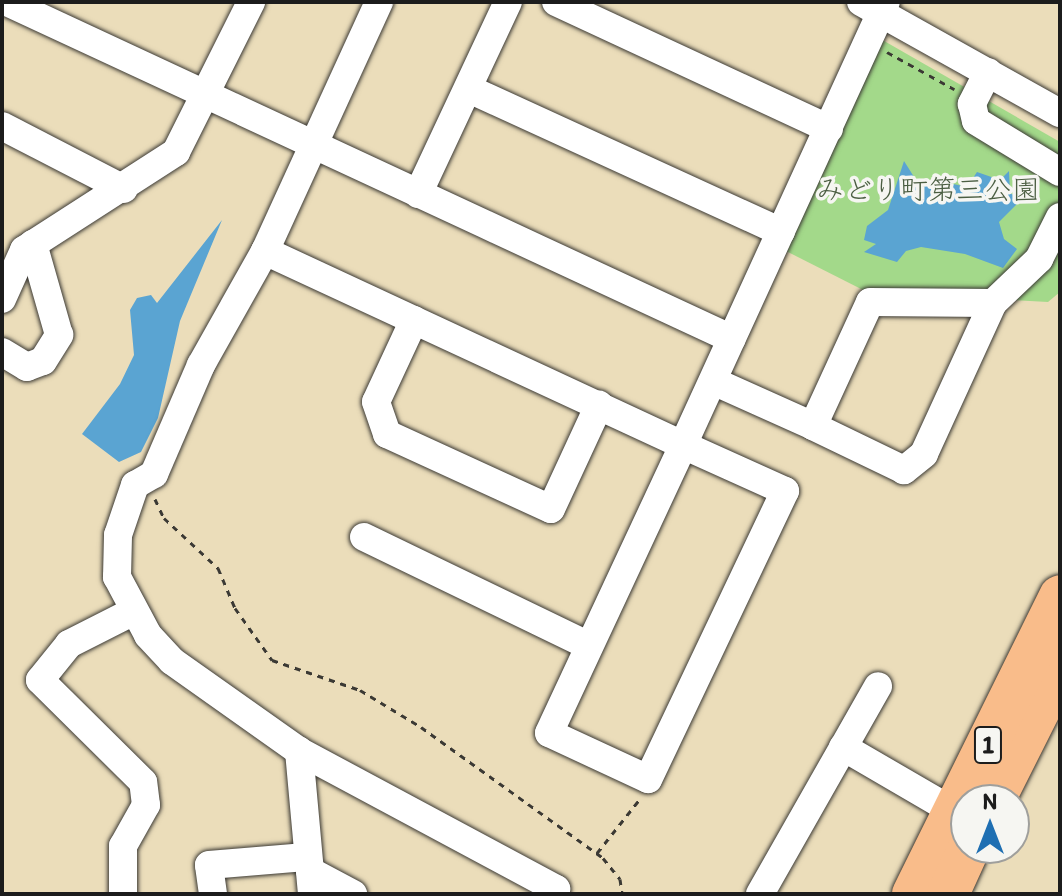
<!DOCTYPE html>
<meta charset="utf-8">
<style>
body{margin:0}
#map{position:relative;width:1062px;height:896px;overflow:hidden;background:#ebddba;font-family:Itim,"Klee One",sans-serif}
div>[style]{position:absolute}
.green>*{inset:0;background:#a3d98a}
.water>*{inset:0;background:#5aa4d2}
.path>*{height:3px;margin-top:-1.5px;transform-origin:0;background:repeating-linear-gradient(90deg,#3b3934 0 6px,transparent 0 12px)}
.roads{filter:drop-shadow(0 0 2px #3b3934) drop-shadow(0 0 2px #3b3934)}
.minor>*{height:28px;margin:-14px;padding:0 14px;transform-origin:14px;border-radius:14px;background:#fff}
.highway>*{height:42px;margin:-21px;padding:0 21px;transform-origin:21px;border-radius:21px;background:#f9bc8a}
span{translate:-50% -50%;white-space:nowrap;text-align:center;line-height:1.15;-webkit-text-stroke:7px #f6f6f2;paint-order:stroke}
.shield-label span{padding:2px 6px;background:#f6f6f2;border:2px solid;border-radius:6px;-webkit-text-stroke-width:0}
.shield-label{font-size:26px;color:#1c1c1c;font-weight:700}
.park-label{font-size:28px;color:#4b5e42}
.frame{position:absolute;inset:0;border:4px solid #1c1c1c;pointer-events:none}
.north{position:absolute;left:950px;top:784px;width:80px;height:80px;box-sizing:border-box;background:#f6f6f2;border:2px solid #9f9f9c;border-radius:50%;rotate:0deg;font-size:22px;font-weight:700;line-height:32px;text-align:center;color:#1c1c1c}
.north::after{content:'';display:block;margin:auto;width:28px;height:36px;background:#1f6fb2;clip-path:polygon(50% 0,100% 100%,50% 72%,0 100%)}
</style>
<div id="map">
<div class="green">
<i style="clip-path:polygon(879px 38px,1060px 142px,1060px 292px,1048px 302px,867px 292px,784px 250px)"></i>
</div>
<div class="water">
<i style="clip-path:polygon(904px 161px,921px 188px,935px 180px,967px 187px,977px 172px,1000px 180px,1009px 171px,1010px 193px,1026px 203px,1020px 201px,999px 222px,1004px 239px,1017px 249px,1003px 268px,965px 254px,921px 247px,906px 251px,897px 262px,864px 252px,876px 244px,864px 240px,867px 226px,888px 210px)"></i>
<i style="clip-path:polygon(222px 220px,180px 321px,158px 418px,141px 452px,119px 462px,82px 434px,120px 384px,134px 355px,130px 310px,137px 298px,151px 295px,157px 303px)"></i>
</div>
<div class="path">
<i style="left:887px;top:52px;width:77px;rotate:28.9deg"></i>
<i style="left:155px;top:499px;width:21px;rotate:65deg"></i>
<i style="left:164px;top:518px;width:74px;rotate:42.8deg"></i>
<i style="left:218px;top:568px;width:43px;rotate:67deg"></i>
<i style="left:235px;top:608px;width:64px;rotate:54.6deg"></i>
<i style="left:272px;top:660px;width:93px;rotate:18.8deg"></i>
<i style="left:360px;top:690px;width:71px;rotate:31.2deg"></i>
<i style="left:421px;top:727px;width:224px;rotate:35.7deg"></i>
<i style="left:603px;top:858px;width:27px;rotate:51deg"></i>
<i style="left:620px;top:879px;width:15px;rotate:82deg"></i>
<i style="left:597px;top:853px;width:68px;rotate:-51.6deg"></i>
</div>
<div class="roads">
<div class="minor">
<i style="left:7px;top:2px;width:799px;rotate:24.93deg"></i>
<i style="left:556px;top:2px;width:301px;rotate:24.9deg"></i>
<i style="left:861px;top:2px;width:228px;rotate:29.2deg"></i>
<i style="left:988px;top:72px;width:36px;rotate:117deg"></i>
<i style="left:972px;top:104px;width:17px;rotate:77deg"></i>
<i style="left:976px;top:121px;width:98px;rotate:31.3deg"></i>
<i style="left:469px;top:89px;width:343px;rotate:24.6deg"></i>
<i style="left:2px;top:126px;width:137px;rotate:27.3deg"></i>
<i style="left:418px;top:194px;width:212px;rotate:-64.9deg"></i>
<i style="left:265px;top:251px;width:461px;rotate:24.9deg"></i>
<i style="left:683px;top:445px;width:112px;rotate:24.3deg"></i>
<i style="left:785px;top:491px;width:319px;rotate:115.4deg"></i>
<i style="left:648px;top:779px;width:109px;rotate:-155.1deg"></i>
<i style="left:549px;top:733px;width:318px;rotate:-65deg"></i>
<i style="left:683px;top:445px;width:487px;rotate:-65.4deg"></i>
<i style="left:2px;top:299px;width:54px;rotate:-65.8deg"></i>
<i style="left:24px;top:250px;width:181px;rotate:-32.8deg"></i>
<i style="left:176px;top:152px;width:168px;rotate:-63.4deg"></i>
<i style="left:993px;top:303px;width:64px;rotate:-43.7deg"></i>
<i style="left:1039px;top:259px;width:47px;rotate:-63.4deg"></i>
<i style="left:414px;top:320px;width:90px;rotate:114.9deg"></i>
<i style="left:376px;top:402px;width:34px;rotate:71deg"></i>
<i style="left:387px;top:434px;width:180px;rotate:24.6deg"></i>
<i style="left:551px;top:509px;width:115px;rotate:-65.2deg"></i>
<i style="left:2px;top:352px;width:29px;rotate:31deg"></i>
<i style="left:27px;top:367px;width:17px;rotate:-21deg"></i>
<i style="left:43px;top:361px;width:31px;rotate:-58deg"></i>
<i style="left:59px;top:335px;width:95px;rotate:-105.9deg"></i>
<i style="left:713px;top:381px;width:110px;rotate:24.2deg"></i>
<i style="left:813px;top:426px;width:136px;rotate:-65.3deg"></i>
<i style="left:870px;top:302px;width:123px;rotate:0.5deg"></i>
<i style="left:993px;top:303px;width:166px;rotate:114.6deg"></i>
<i style="left:924px;top:454px;width:26px;rotate:141deg"></i>
<i style="left:904px;top:470px;width:101px;rotate:-154.2deg"></i>
<i style="left:364px;top:537px;width:250px;rotate:25.8deg"></i>
<i style="left:843px;top:747px;width:127px;rotate:30.2deg"></i>
<i style="left:299px;top:751px;width:292px;rotate:28.2deg"></i>
<i style="left:556px;top:889px;width:5px;rotate:101deg"></i>
<i style="left:310px;top:871px;width:49px;rotate:28.1deg"></i>
<i style="left:123px;top:894px;width:48px;rotate:-90deg"></i>
<i style="left:123px;top:846px;width:47px;rotate:-60.7deg"></i>
<i style="left:146px;top:805px;width:23px;rotate:-97deg"></i>
<i style="left:143px;top:782px;width:145px;rotate:-135.3deg"></i>
<i style="left:40px;top:680px;width:46px;rotate:-51.1deg"></i>
<i style="left:69px;top:644px;width:73px;rotate:-26.9deg"></i>
<i style="left:213px;top:894px;width:29px;rotate:-98deg"></i>
<i style="left:209px;top:865px;width:97px;rotate:-4.7deg"></i>
<i style="left:312px;top:894px;width:144px;rotate:-95.2deg"></i>
<i style="left:299px;top:751px;width:156px;rotate:-144.7deg"></i>
<i style="left:172px;top:661px;width:35px;rotate:-133deg"></i>
<i style="left:148px;top:635px;width:66px;rotate:-118.1deg"></i>
<i style="left:117px;top:577px;width:42px;rotate:-88.6deg"></i>
<i style="left:118px;top:535px;width:53px;rotate:-71.2deg"></i>
<i style="left:135px;top:485px;width:22px;rotate:-30deg"></i>
<i style="left:154px;top:474px;width:119px;rotate:-66.7deg"></i>
<i style="left:201px;top:365px;width:131px;rotate:-60.7deg"></i>
<i style="left:265px;top:251px;width:274px;rotate:-65.4deg"></i>
<i style="left:760px;top:894px;width:239px;rotate:-60.4deg"></i>
</div>
<div class="highway">
<i style="left:994px;top:800px;width:147px;rotate:-63.3deg"></i>
<i style="left:913px;top:894px;width:332px;rotate:-63.7deg"></i>
<i style="left:948px;top:894px;width:51px;rotate:-65.5deg"></i>
</div>
</div>
<div class="shield-label">
<span style="left:988px;top:745px">1</span>
</div>
<div class="park-label">
<span style="left:928px;top:189px">みどり町第三公園</span>
</div>
<div class="frame"></div>
<div class="north">N</div>
</div>
